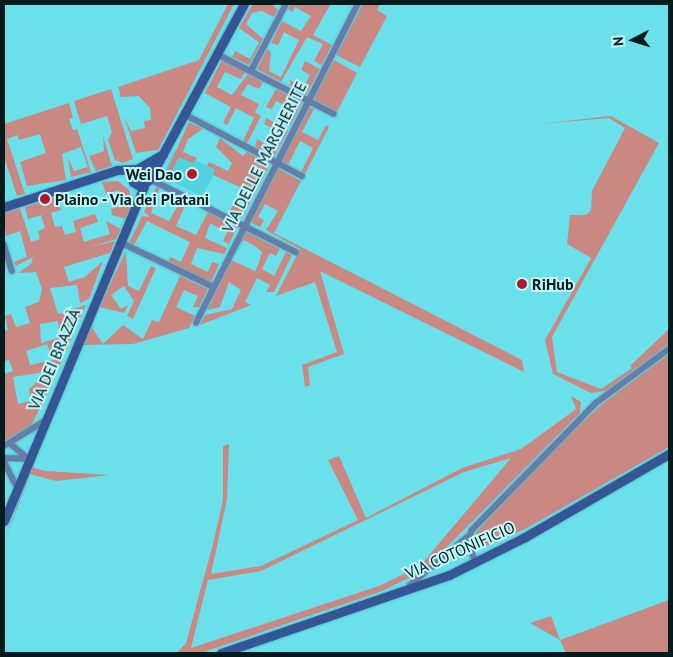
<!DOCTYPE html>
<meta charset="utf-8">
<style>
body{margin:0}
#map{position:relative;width:673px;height:657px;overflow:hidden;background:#6ae0eb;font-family:"PT Sans",sans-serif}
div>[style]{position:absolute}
.built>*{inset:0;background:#50d3df}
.green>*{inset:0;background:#ca8883}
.roads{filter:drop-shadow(0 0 1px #57bdc6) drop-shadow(0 0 1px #57bdc6)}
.street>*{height:5.5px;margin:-2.75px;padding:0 2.75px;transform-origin:2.75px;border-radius:2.75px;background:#667da9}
.secondary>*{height:9px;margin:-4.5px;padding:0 4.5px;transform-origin:4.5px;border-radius:4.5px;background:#365595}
.dots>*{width:14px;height:14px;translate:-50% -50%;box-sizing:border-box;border:2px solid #c3f8fd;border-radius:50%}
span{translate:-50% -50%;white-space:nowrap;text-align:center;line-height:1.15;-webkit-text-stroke:4px #c3f8fd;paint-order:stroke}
.street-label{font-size:16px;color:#021c1e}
.poi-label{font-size:16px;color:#021c1e;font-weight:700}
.right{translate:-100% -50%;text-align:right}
.left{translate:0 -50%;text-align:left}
.frame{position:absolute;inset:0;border:5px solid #021c1e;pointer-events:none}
.north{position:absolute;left:608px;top:15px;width:50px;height:50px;-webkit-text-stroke:4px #c3f8fd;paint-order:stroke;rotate:265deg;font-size:14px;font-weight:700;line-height:20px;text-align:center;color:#021c1e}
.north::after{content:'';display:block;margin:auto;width:18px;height:22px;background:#021c1e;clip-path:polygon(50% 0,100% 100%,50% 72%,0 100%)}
</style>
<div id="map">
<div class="built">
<i style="clip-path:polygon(175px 149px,216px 171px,202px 197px,162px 176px)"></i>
</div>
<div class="green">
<i style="clip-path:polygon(228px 4px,234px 4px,158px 150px,136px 153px,124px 117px,131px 131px,145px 128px,144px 121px,151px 120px,150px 108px,139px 96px,121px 97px,118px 87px,199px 60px)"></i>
<i style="clip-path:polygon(253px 4px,272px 4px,278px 10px,274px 17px,262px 11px,252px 13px,246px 24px,263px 39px,249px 65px,232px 57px,235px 51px,250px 59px,259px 42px,239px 28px)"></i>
<i style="clip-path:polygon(291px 4px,330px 5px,313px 35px,332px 45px,322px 65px,314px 61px,323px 44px,307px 37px,281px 82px,257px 69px,267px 49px,271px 52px,269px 71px,281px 77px,299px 40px,284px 32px,278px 45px,271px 43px,282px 21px,301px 31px,311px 16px,295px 7px,292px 12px,288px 9px)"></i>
<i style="clip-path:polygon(363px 4px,380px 4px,377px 10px,387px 16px,360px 67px,336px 55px)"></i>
<i style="clip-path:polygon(222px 60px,245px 72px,241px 79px,225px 72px,217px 87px,232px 95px,248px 74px,263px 82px,259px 89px,248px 84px,241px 95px,259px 104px,255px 112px,261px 116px,247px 143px,243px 141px,254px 118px,236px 108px,227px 125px,223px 123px,231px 107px,205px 93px)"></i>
<i style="clip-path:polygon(334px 60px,357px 73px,337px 112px,313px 99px)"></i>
<i style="clip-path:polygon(305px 61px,320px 69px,306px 95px,290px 85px,290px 80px,304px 87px,310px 75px,301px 70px)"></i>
<i style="clip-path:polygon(111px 89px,133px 159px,122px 163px,115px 160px,108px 140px,112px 132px,107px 116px,81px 124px,74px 101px)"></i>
<i style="clip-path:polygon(276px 89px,302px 102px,290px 126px,282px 121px,289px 107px,276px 101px,272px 109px,266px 107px)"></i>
<i style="clip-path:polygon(69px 103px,73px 118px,69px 119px,73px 130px,77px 129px,91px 172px,71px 177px,68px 158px,74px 171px,88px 167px,81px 147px,62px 154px,66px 180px,27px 186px,20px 162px,46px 153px,40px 134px,19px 140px,17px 135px,7px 139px,25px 194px,17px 196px,4px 157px,4px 124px)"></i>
<i style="clip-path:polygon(309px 107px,314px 109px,302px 132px,318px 140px,326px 125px,329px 127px,305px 174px,301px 172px,313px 148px,300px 141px,288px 165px,281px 161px)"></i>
<i style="clip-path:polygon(611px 116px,659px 143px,552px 337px,557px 372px,601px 389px,632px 368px,630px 366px,669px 329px,669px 344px,606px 391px,591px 393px,553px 374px,545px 340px,591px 258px,567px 244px,570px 215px,586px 215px,591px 210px,592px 191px,625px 128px,609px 118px,539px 124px)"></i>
<i style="clip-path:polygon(266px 118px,288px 130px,274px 157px,255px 147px,257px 139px,271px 147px,279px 132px,264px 124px)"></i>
<i style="clip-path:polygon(189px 122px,203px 129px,188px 139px,183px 152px,197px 158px,193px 163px,179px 157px,171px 172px,175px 175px,164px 177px)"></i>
<i style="clip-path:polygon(103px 136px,112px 166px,96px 171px,89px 156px,104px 151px)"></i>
<i style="clip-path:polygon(220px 138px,243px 156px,247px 152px,270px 164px,242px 218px,230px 211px,233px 204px,243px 209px,251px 192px,213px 175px,215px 170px,207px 166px,209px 162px,228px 171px,232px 163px,216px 147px)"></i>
<i style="clip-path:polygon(277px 168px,301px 181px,274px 233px,522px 360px,524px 372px,320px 271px,344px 354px,308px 367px,310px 385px,305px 387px,302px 365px,337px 352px,315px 282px,276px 296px,300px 249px,266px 230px,278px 211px,265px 204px,258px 217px,264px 220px,260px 227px,250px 222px)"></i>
<i style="clip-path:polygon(118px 181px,129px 190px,133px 203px,126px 219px,112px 215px,111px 209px,124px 205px,119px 190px,106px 194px,102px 182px)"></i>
<i style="clip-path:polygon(157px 186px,160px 187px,151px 213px,169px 221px,177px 207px,187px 201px,176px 226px,196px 235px,208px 212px,237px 227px,229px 244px,223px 241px,227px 232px,210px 223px,205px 238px,227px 248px,224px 254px,197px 248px,191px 264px,208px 272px,212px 262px,219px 264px,211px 282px,168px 262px,170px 257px,181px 262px,190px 242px,147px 221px,134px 245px,129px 243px,142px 216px,150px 217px,144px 212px)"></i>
<i style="clip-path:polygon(57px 196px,61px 210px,51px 213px,55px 227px,62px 226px,65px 235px,76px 232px,73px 221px,95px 214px,98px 222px,80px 228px,84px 242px,110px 234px,106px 221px,121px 229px,116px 239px,91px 247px,115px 241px,110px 253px,64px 267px,69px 282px,85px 277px,103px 261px,89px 299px,80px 303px,77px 285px,50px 288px,58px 314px,86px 305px,79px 321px,69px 322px,68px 329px,59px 333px,58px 321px,40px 324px,41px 343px,74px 333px,66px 352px,50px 352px,47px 344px,26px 351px,30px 365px,63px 358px,58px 370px,13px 377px,18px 404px,31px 401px,29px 389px,37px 382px,48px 378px,52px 383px,31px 426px,4px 441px,4px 374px,13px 371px,9px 360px,4px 361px,4px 331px,8px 330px,4px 311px,5px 316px,11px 314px,16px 327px,30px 323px,25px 307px,39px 302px,42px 289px,36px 272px,18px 273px,31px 264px,33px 257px,16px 266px,14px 262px,27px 257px,20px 231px,6px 236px,4px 213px,20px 208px,31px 242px,40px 239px,38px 231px,45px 228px,41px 215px,28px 219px,25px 207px)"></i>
<i style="clip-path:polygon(245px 231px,280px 249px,276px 256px,270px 253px,262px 269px,274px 276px,286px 252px,292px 255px,274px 292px,266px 292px,270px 285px,257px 278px,245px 302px,251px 305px,200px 325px,205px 315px,232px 309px,241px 290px,229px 282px,220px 307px,207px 310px,231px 260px,255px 271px,258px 265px,262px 252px,255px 246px,244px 240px,236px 249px)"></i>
<i style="clip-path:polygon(126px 251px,128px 286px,139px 291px,151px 266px,156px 268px,133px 319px,127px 316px,134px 301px,124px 286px,111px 295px,121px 309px,128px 305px,124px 313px,99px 307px)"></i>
<i style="clip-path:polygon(180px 276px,208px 289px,199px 307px,193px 307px,198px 296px,184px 290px,176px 307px,195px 316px,189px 328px,133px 344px,81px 345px,96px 313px,92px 328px,103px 344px,123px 325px,143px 339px,152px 320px,159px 322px)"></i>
<i style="clip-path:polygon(669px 354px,669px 447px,527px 528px,478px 550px,476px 532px,557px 446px,602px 404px)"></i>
<i style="clip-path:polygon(evenodd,571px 396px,581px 402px,580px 413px,423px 571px,382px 591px,201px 653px,177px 653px,186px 643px,213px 544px,223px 500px,223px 446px,229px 444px,227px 499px,211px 574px,261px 566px,358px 520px,328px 460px,339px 456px,366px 518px,462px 468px,521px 449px,576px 409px,571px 396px,511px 458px,420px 566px,379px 586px,191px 648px,208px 580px,261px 571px,464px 472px,511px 458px)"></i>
<i style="clip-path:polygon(35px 455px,34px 468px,45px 471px,110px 475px,56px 481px,30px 474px,4px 543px)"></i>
<i style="clip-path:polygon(669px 600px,669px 653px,566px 653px,560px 640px,530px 623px,551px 616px,560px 640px)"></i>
</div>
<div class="roads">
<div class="street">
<i style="left:217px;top:54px;width:131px;rotate:27.1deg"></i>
<i style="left:251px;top:71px;width:76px;rotate:-62.4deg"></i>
<i style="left:186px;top:115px;width:131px;rotate:27.7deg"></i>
<i style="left:152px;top:180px;width:161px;rotate:26.6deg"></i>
<i style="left:122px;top:243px;width:102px;rotate:25.6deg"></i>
<i style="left:4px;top:244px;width:28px;rotate:73deg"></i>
<i style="left:196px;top:323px;width:358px;rotate:-63.1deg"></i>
<i style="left:4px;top:446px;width:46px;rotate:-31.6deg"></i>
<i style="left:4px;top:458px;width:24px;rotate:2deg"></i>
<i style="left:28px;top:459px;width:23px;rotate:-140deg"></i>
<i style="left:4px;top:461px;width:29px;rotate:63deg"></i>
<i style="left:476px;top:562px;width:21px;rotate:-118deg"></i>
<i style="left:466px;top:543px;width:14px;rotate:-65deg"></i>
<i style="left:472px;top:530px;width:177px;rotate:-45.7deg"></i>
<i style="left:596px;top:403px;width:91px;rotate:-36.5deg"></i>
<i style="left:410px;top:585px;width:73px;rotate:-40deg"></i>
</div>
<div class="secondary">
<i style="left:143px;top:166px;width:14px;rotate:51deg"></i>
<i style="left:152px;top:177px;width:15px;rotate:138deg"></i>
<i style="left:141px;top:187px;width:9px;rotate:-148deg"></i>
<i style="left:133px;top:182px;width:10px;rotate:-96deg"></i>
<i style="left:132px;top:172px;width:36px;rotate:-30deg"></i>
<i style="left:152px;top:174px;width:193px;rotate:-61.6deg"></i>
<i style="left:4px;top:207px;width:119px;rotate:-18.1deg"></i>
<i style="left:117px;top:170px;width:17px;rotate:-3deg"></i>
<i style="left:4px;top:521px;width:363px;rotate:-67.3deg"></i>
<i style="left:221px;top:653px;width:241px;rotate:-18.9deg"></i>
<i style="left:449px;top:575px;width:85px;rotate:-26.6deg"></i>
<i style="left:525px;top:537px;width:166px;rotate:-30deg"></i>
</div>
</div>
<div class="dots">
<i style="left:192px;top:174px;background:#ad1928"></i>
<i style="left:45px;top:199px;background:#ad1928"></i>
<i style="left:522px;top:284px;background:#ad1928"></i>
</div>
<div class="street-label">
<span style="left:264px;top:157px;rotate:-63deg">VIA DELLE MARGHERITE</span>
<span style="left:54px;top:359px;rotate:-67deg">VIA DEI BRAZZÀ</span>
<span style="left:460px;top:550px;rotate:-24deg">VIA COTONIFICIO</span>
</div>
<div class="poi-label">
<span class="right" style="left:182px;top:174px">Wei Dao</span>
<span class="left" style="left:55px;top:199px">Plaino - Via dei Platani</span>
<span class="left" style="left:532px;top:284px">RiHub</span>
</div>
<div class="frame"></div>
<div class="north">N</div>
</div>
